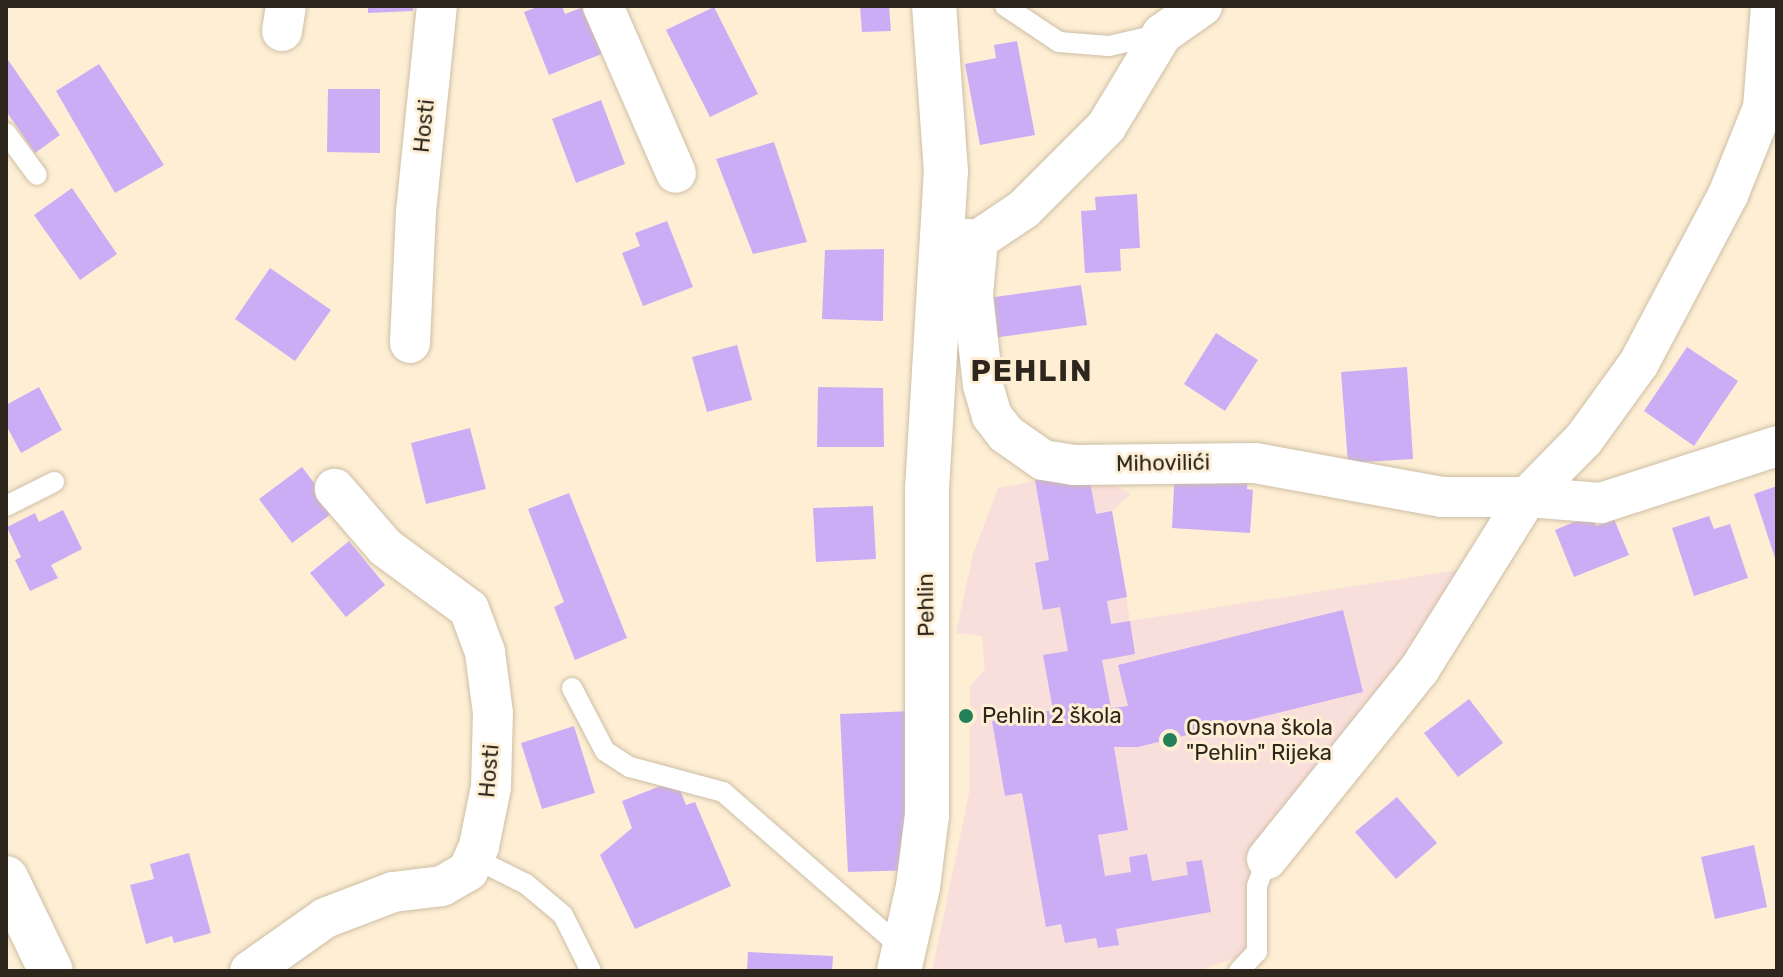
<!DOCTYPE html>
<meta charset="utf-8">
<style>
body{margin:0}
#map{position:relative;width:1783px;height:977px;overflow:hidden;background:#fdeed4;font-family:Rubik,sans-serif}
div>[style]{position:absolute}
.education>*{inset:0;background:#f9dfdb}
.building>*{inset:0;background:#cbadf6}
.roads{filter:drop-shadow(0 0 2px #cdbea5) drop-shadow(0 0 2px #cdbea5)}
.lane>*{height:20px;margin:-10px;padding:0 10px;transform-origin:10px;border-radius:10px;background:#fff}
.street>*{height:40px;margin:-20px;padding:0 20px;transform-origin:20px;border-radius:20px;background:#fff}
.secondary>*{height:44px;margin:-22px;padding:0 22px;transform-origin:22px;border-radius:22px;background:#fff}
.dots>*{width:22px;height:22px;translate:-50% -50%;box-sizing:border-box;border:4px solid #fdeed4;border-radius:50%}
span{translate:-50% -50%;white-space:nowrap;text-align:center;line-height:1.15;-webkit-text-stroke:6px #fdeed4;paint-order:stroke}
.street-label{font-size:22px;color:#2c261d}
.poi-label{font-size:22px;color:#2c261d}
.left{translate:0 -50%;text-align:left}
.district-label{font-size:30px;color:#2c261d;font-weight:700;letter-spacing:2px}
.frame{position:absolute;inset:0;border:8px solid #2c261d;pointer-events:none}
</style>
<div id="map">
<div class="education">
<i style="clip-path:polygon(1088px 471px,1131px 494px,1112px 511px,1130px 621px,1470px 568px,1273px 865px,1259px 950px,1197px 971px,932px 971px,969px 794px,970px 686px,985px 669px,982px 636px,956px 633px,973px 554px,998px 488px)"></i>
</div>
<div class="building">
<i style="clip-path:polygon(368px 6px,413px 6px,413px 11px,368px 13px)"></i>
<i style="clip-path:polygon(540px 6px,562px 6px,565px 14px,586px 6px,609px 51px,549px 75px,524px 12px)"></i>
<i style="clip-path:polygon(860px 6px,889px 6px,891px 31px,862px 32px)"></i>
<i style="clip-path:polygon(714px 7px,758px 94px,710px 117px,666px 30px)"></i>
<i style="clip-path:polygon(1017px 41px,1035px 135px,980px 145px,965px 64px,996px 58px,994px 45px)"></i>
<i style="clip-path:polygon(6px 57px,60px 135px,35px 153px,6px 111px)"></i>
<i style="clip-path:polygon(99px 64px,164px 165px,115px 193px,56px 91px)"></i>
<i style="clip-path:polygon(328px 89px,380px 89px,380px 153px,327px 152px)"></i>
<i style="clip-path:polygon(601px 100px,625px 164px,576px 183px,552px 119px)"></i>
<i style="clip-path:polygon(774px 142px,807px 242px,753px 254px,716px 159px)"></i>
<i style="clip-path:polygon(72px 188px,117px 254px,80px 280px,34px 215px)"></i>
<i style="clip-path:polygon(1137px 194px,1140px 248px,1120px 249px,1121px 271px,1085px 273px,1081px 211px,1096px 210px,1095px 197px)"></i>
<i style="clip-path:polygon(667px 221px,693px 287px,643px 306px,622px 253px,640px 246px,635px 233px)"></i>
<i style="clip-path:polygon(884px 249px,883px 321px,822px 319px,825px 250px)"></i>
<i style="clip-path:polygon(270px 268px,331px 310px,295px 361px,235px 319px)"></i>
<i style="clip-path:polygon(1081px 285px,1087px 325px,993px 338px,988px 298px)"></i>
<i style="clip-path:polygon(1216px 333px,1258px 360px,1225px 411px,1184px 384px)"></i>
<i style="clip-path:polygon(737px 345px,752px 400px,707px 412px,692px 357px)"></i>
<i style="clip-path:polygon(1687px 347px,1738px 381px,1694px 446px,1644px 411px)"></i>
<i style="clip-path:polygon(1407px 367px,1413px 459px,1348px 463px,1341px 372px)"></i>
<i style="clip-path:polygon(39px 387px,62px 430px,21px 453px,6px 425px,6px 405px)"></i>
<i style="clip-path:polygon(818px 387px,883px 388px,884px 447px,817px 447px)"></i>
<i style="clip-path:polygon(470px 428px,486px 489px,426px 504px,411px 443px)"></i>
<i style="clip-path:polygon(302px 467px,335px 511px,292px 543px,259px 499px)"></i>
<i style="clip-path:polygon(1175px 468px,1248px 474px,1247px 489px,1253px 490px,1250px 533px,1172px 528px)"></i>
<i style="clip-path:polygon(1088px 471px,1096px 514px,1112px 511px,1127px 597px,1107px 601px,1111px 624px,1130px 621px,1135px 654px,1102px 660px,1111px 708px,1128px 706px,1118px 665px,1343px 610px,1363px 692px,1138px 747px,1114px 747px,1128px 830px,1098px 835px,1105px 876px,1131px 872px,1129px 857px,1147px 854px,1152px 881px,1188px 875px,1186px 862px,1202px 860px,1211px 912px,1116px 929px,1119px 945px,1098px 948px,1096px 938px,1065px 943px,1061px 924px,1046px 927px,1022px 793px,1005px 796px,992px 721px,1053px 710px,1043px 655px,1068px 651px,1060px 607px,1043px 610px,1035px 563px,1049px 560px,1035px 480px)"></i>
<i style="clip-path:polygon(1777px 486px,1777px 557px,1775px 558px,1754px 494px)"></i>
<i style="clip-path:polygon(569px 493px,627px 638px,575px 660px,554px 607px,564px 602px,528px 509px)"></i>
<i style="clip-path:polygon(873px 506px,876px 559px,816px 562px,813px 508px)"></i>
<i style="clip-path:polygon(63px 510px,82px 549px,51px 565px,58px 578px,30px 591px,15px 560px,21px 557px,7px 527px,35px 513px,39px 522px)"></i>
<i style="clip-path:polygon(1591px 515px,1596px 526px,1614px 519px,1629px 555px,1574px 577px,1555px 530px)"></i>
<i style="clip-path:polygon(1709px 516px,1714px 529px,1730px 524px,1748px 578px,1694px 596px,1672px 528px)"></i>
<i style="clip-path:polygon(349px 541px,385px 585px,346px 617px,310px 573px)"></i>
<i style="clip-path:polygon(1469px 699px,1503px 743px,1458px 777px,1424px 733px)"></i>
<i style="clip-path:polygon(913px 711px,916px 870px,848px 872px,840px 714px)"></i>
<i style="clip-path:polygon(574px 726px,595px 793px,542px 809px,521px 743px)"></i>
<i style="clip-path:polygon(676px 780px,686px 805px,695px 802px,731px 886px,635px 929px,600px 855px,632px 828px,622px 801px)"></i>
<i style="clip-path:polygon(1397px 797px,1437px 843px,1396px 879px,1355px 832px)"></i>
<i style="clip-path:polygon(1754px 845px,1767px 907px,1715px 919px,1701px 857px)"></i>
<i style="clip-path:polygon(189px 853px,211px 933px,174px 943px,172px 936px,146px 944px,130px 885px,154px 879px,150px 864px)"></i>
<i style="clip-path:polygon(748px 952px,833px 956px,832px 971px,747px 971px)"></i>
</div>
<div class="roads">
<div class="lane">
<i style="left:1005px;top:6px;width:65px;rotate:33.7deg"></i>
<i style="left:1059px;top:42px;width:50px;rotate:4.6deg"></i>
<i style="left:1109px;top:46px;width:54px;rotate:-12.8deg"></i>
<i style="left:6px;top:133px;width:52px;rotate:53.6deg"></i>
<i style="left:6px;top:506px;width:54px;rotate:-26.6deg"></i>
<i style="left:572px;top:688px;width:71px;rotate:62.4deg"></i>
<i style="left:605px;top:751px;width:30px;rotate:33deg"></i>
<i style="left:630px;top:767px;width:96px;rotate:15deg"></i>
<i style="left:723px;top:792px;width:242px;rotate:41.1deg"></i>
<i style="left:474px;top:858px;width:58px;rotate:26.6deg"></i>
<i style="left:526px;top:884px;width:48px;rotate:40deg"></i>
<i style="left:563px;top:915px;width:63px;rotate:63.4deg"></i>
<i style="left:1239px;top:971px;width:26px;rotate:-47deg"></i>
<i style="left:1257px;top:952px;width:66px;rotate:-90deg"></i>
<i style="left:1257px;top:886px;width:29px;rotate:-70deg"></i>
</div>
<div class="street">
<i style="left:603px;top:6px;width:182px;rotate:66.4deg"></i>
<i style="left:282px;top:31px;width:25px;rotate:-81deg"></i>
<i style="left:952px;top:238px;width:26px;rotate:4deg"></i>
<i style="left:978px;top:240px;width:55px;rotate:-34deg"></i>
<i style="left:1024px;top:209px;width:116px;rotate:-45deg"></i>
<i style="left:1106px;top:127px;width:109px;rotate:-58.9deg"></i>
<i style="left:1162px;top:34px;width:49px;rotate:-35deg"></i>
<i style="left:978px;top:240px;width:55px;rotate:95.2deg"></i>
<i style="left:973px;top:295px;width:91px;rotate:83.7deg"></i>
<i style="left:983px;top:385px;width:32px;rotate:74deg"></i>
<i style="left:992px;top:416px;width:23px;rotate:52deg"></i>
<i style="left:1006px;top:434px;width:45px;rotate:35.1deg"></i>
<i style="left:1043px;top:460px;width:30px;rotate:9deg"></i>
<i style="left:1073px;top:465px;width:182px;rotate:-0.6deg"></i>
<i style="left:1255px;top:463px;width:190px;rotate:10.3deg"></i>
<i style="left:1442px;top:497px;width:85px"></i>
<i style="left:1527px;top:497px;width:81px;rotate:-45.5deg"></i>
<i style="left:1584px;top:439px;width:94px;rotate:-54.1deg"></i>
<i style="left:1639px;top:363px;width:190px;rotate:-62.1deg"></i>
<i style="left:1728px;top:195px;width:94px;rotate:-68.1deg"></i>
<i style="left:1763px;top:108px;width:102px;rotate:-85.5deg"></i>
<i style="left:410px;top:343px;width:131px;rotate:-87.4deg"></i>
<i style="left:416px;top:212px;width:207px;rotate:-84.2deg"></i>
<i style="left:1267px;top:859px;width:243px;rotate:-51.2deg"></i>
<i style="left:1419px;top:670px;width:204px;rotate:-58deg"></i>
<i style="left:1527px;top:497px;width:74px;rotate:4.6deg"></i>
<i style="left:1601px;top:503px;width:185px;rotate:-17.9deg"></i>
<i style="left:250px;top:971px;width:92px;rotate:-35.2deg"></i>
<i style="left:325px;top:918px;width:73px;rotate:-20.9deg"></i>
<i style="left:393px;top:892px;width:49px;rotate:-7deg"></i>
<i style="left:442px;top:886px;width:30px;rotate:-30deg"></i>
<i style="left:468px;top:871px;width:27px;rotate:-66deg"></i>
<i style="left:479px;top:846px;width:60px;rotate:-78.5deg"></i>
<i style="left:491px;top:787px;width:74px;rotate:-88.5deg"></i>
<i style="left:493px;top:713px;width:62px;rotate:-97.5deg"></i>
<i style="left:485px;top:652px;width:46px;rotate:-110.4deg"></i>
<i style="left:469px;top:609px;width:104px;rotate:-143.6deg"></i>
<i style="left:385px;top:547px;width:77px;rotate:-130.8deg"></i>
</div>
<div class="secondary">
<i style="left:6px;top:878px;width:103px;rotate:64.2deg"></i>
<i style="left:899px;top:971px;width:86px;rotate:-77.3deg"></i>
<i style="left:918px;top:887px;width:73px;rotate:-82.9deg"></i>
<i style="left:927px;top:815px;width:326px;rotate:-90deg"></i>
<i style="left:927px;top:489px;width:318px;rotate:-86.6deg"></i>
<i style="left:946px;top:172px;width:166px;rotate:-94.1deg"></i>
</div>
</div>
<div class="dots">
<i style="left:966px;top:716px;background:#228159"></i>
<i style="left:1170px;top:740px;background:#228159"></i>
</div>
<div class="street-label">
<span style="left:424px;top:126px;rotate:-84deg">Hosti</span>
<span style="left:1163px;top:463px;rotate:-1deg">Mihovilići</span>
<span style="left:926px;top:605px;rotate:-91deg">Pehlin</span>
<span style="left:489px;top:771px;rotate:-85deg">Hosti</span>
</div>
<div class="poi-label">
<span class="left" style="left:982px;top:716px">Pehlin 2 škola</span>
<span class="left" style="left:1186px;top:740px">Osnovna škola<br>"Pehlin" Rijeka</span>
</div>
<div class="district-label">
<span style="left:1032px;top:371px">PEHLIN</span>
</div>
<div class="frame"></div>
</div>
